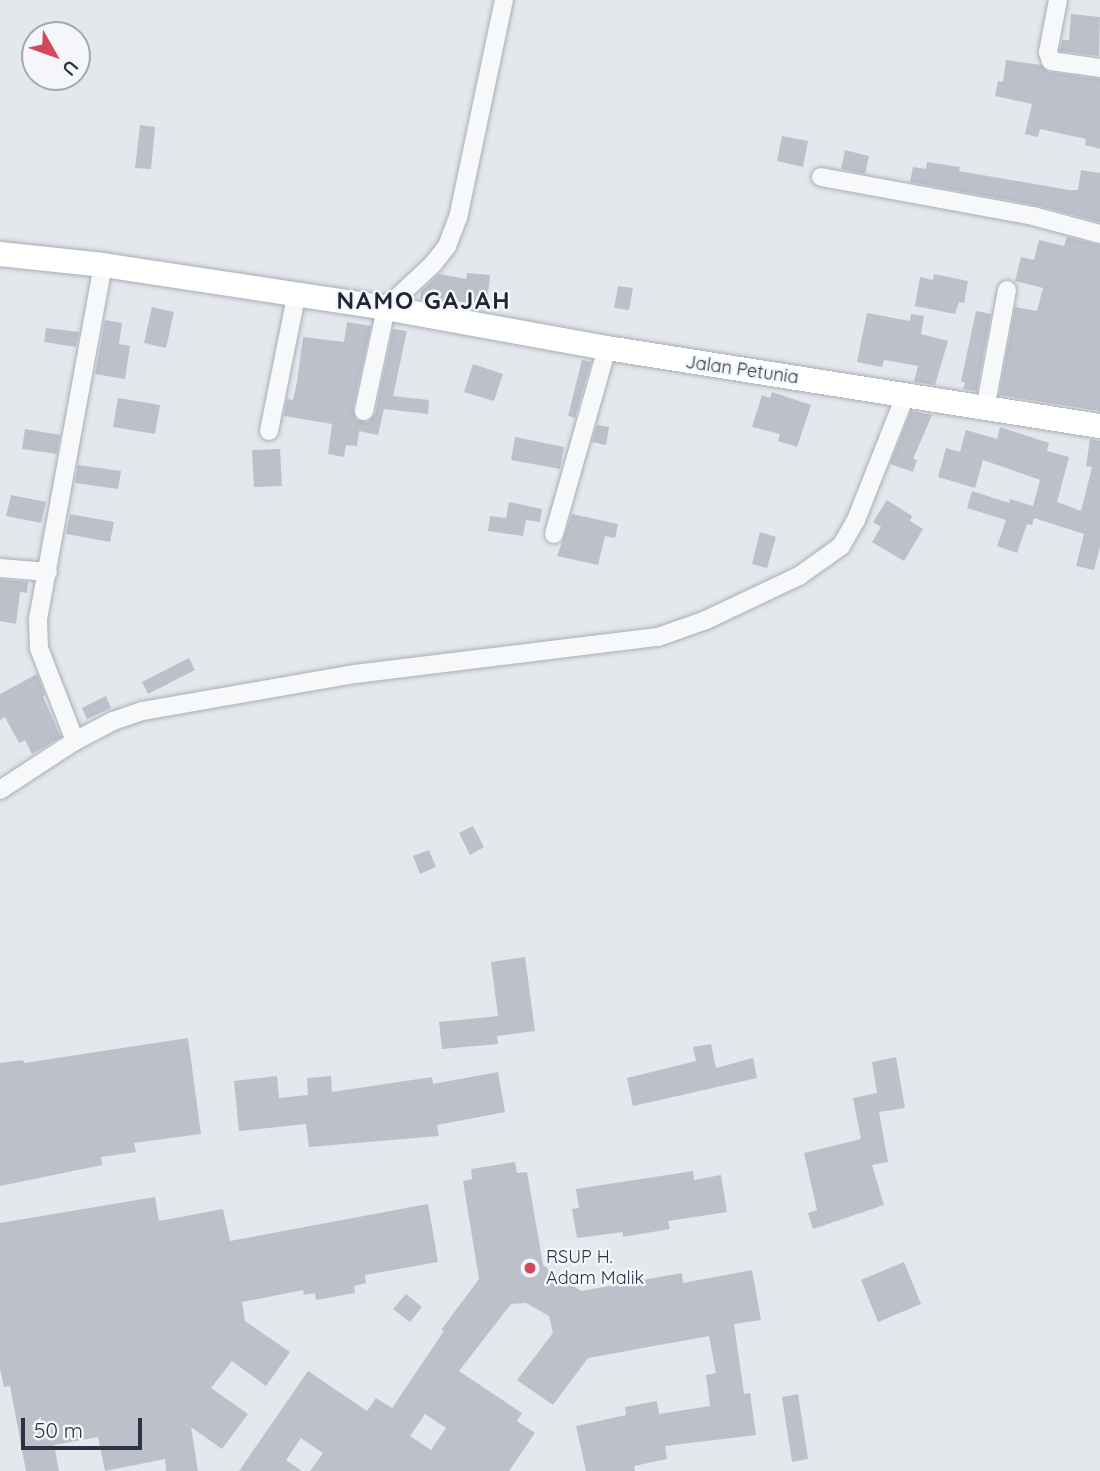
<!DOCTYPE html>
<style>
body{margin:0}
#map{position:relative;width:1100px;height:1471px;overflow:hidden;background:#e4e7ec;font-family:Quicksand,sans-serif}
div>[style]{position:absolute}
.building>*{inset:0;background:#bbc0ca}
.roads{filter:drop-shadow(0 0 2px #a9aeb7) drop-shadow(0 0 2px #a9aeb7)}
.street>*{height:18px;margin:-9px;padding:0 9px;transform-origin:9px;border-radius:9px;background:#f7f8fa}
.secondary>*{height:24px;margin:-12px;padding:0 12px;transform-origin:12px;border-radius:12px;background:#fff}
.dots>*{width:19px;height:19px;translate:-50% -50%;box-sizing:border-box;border:4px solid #f4f6f9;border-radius:50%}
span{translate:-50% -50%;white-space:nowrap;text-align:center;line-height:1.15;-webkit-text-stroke:5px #f4f6f9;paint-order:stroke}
.street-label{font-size:18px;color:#2b3445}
.poi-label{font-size:18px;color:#2b3445}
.left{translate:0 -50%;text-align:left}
.district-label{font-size:24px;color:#1d2536;font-weight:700;letter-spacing:2px}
.north{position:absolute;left:21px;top:21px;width:70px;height:70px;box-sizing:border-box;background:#f4f6f9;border:2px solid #a4a8b1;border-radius:50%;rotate:130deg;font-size:19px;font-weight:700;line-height:28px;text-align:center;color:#2b3445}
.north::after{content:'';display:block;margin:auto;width:24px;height:32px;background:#d1495b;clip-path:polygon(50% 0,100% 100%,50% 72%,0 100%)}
.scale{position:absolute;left:21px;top:1418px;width:121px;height:32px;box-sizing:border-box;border:4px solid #2b3445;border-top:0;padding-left:9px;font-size:21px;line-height:24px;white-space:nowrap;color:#2b3445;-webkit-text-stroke:5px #f4f6f9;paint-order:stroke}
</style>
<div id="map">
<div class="building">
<i style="clip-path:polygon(1071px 14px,1100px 17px,1099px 56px,1060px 51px,1062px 40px,1069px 40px)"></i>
<i style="clip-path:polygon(1006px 60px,1041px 65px,1049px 72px,1100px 79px,1100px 149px,1085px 145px,1086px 139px,1040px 129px,1038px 137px,1025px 134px,1032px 104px,995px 96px,998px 81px,1003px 82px)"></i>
<i style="clip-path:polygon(140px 125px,155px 127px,151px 169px,135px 168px)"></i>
<i style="clip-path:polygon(782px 136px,808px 141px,803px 167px,777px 161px)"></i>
<i style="clip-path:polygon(845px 150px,869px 156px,865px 174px,841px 169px)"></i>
<i style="clip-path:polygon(927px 162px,960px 167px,959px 171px,1069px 190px,1078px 190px,1081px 170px,1100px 173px,1100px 222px,1035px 205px,910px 182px,913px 167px,926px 169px)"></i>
<i style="clip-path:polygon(1067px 237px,1100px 245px,1100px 411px,999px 395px,1015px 307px,1037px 311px,1043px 288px,1015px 281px,1021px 257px,1034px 260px,1039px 240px,1064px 246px)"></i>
<i style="clip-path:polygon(467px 273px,490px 275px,487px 305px,453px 301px,452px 305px,420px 299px,421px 291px,439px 274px,466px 279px)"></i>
<i style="clip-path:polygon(934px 274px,968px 281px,964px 303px,959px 302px,955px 314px,915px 306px,920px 277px,933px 280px)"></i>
<i style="clip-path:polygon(618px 286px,633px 288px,629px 310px,614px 308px)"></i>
<i style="clip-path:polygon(152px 307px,174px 312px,166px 348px,144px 343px)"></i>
<i style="clip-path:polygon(976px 311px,991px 314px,977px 391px,963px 389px,965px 383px,961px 381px)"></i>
<i style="clip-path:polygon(867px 313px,910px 321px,911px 314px,924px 316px,921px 334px,948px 341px,935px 385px,914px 382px,918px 366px,884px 360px,882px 367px,857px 362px)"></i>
<i style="clip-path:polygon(105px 320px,122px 323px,119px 344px,130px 346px,125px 379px,95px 374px)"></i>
<i style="clip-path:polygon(347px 322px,371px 326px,353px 409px,356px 419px,367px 422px,375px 414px,393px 329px,407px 331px,393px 396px,429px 400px,428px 414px,384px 409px,378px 435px,359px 431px,357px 446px,346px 445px,344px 457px,328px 454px,332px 424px,284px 416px,287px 399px,293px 400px,297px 382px,303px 337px,344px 342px)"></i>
<i style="clip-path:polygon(46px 328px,79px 332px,76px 347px,44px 342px)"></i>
<i style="clip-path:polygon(582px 360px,591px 362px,575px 418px,568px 416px)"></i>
<i style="clip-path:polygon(473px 364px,503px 374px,494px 401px,464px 392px)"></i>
<i style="clip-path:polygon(772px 392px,811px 405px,797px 447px,778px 441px,780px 434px,752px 427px,762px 395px,770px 398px)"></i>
<i style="clip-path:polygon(118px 398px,160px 405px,155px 434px,113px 427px)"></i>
<i style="clip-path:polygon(911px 411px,932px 415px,913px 459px,917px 460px,913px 472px,890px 464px)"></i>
<i style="clip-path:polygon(597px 425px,609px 427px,606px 445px,592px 442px)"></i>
<i style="clip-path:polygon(1000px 427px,1049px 443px,1047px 451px,1069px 457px,1057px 502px,1081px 511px,1092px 467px,1086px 466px,1090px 439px,1100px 441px,1100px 547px,1094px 570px,1076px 566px,1084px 534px,1034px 518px,1032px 525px,1027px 524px,1017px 553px,997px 546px,1006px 520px,967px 508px,972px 491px,1009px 503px,1010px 499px,1033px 506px,1040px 480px,983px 460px,975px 488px,938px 477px,946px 448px,960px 452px,966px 430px,997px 439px)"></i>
<i style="clip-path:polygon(25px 429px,60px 435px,57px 454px,22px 449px)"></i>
<i style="clip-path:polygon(515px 437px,564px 447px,560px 469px,511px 460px)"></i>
<i style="clip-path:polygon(280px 449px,282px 486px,254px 487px,252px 450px)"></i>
<i style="clip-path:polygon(78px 465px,121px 471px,118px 489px,75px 483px)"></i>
<i style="clip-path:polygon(11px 495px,46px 502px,41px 523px,6px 516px)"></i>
<i style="clip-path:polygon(887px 500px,912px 516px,910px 521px,923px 529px,904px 561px,872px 542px,881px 527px,873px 522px)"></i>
<i style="clip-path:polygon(509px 502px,542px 509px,540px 522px,526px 520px,523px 536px,488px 531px,490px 516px,506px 518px)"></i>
<i style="clip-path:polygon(70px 514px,114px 522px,110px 542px,66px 534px)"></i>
<i style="clip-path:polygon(572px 514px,618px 524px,615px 538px,605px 536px,598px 565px,557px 556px)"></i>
<i style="clip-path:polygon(760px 532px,776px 537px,767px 568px,752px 564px)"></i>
<i style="clip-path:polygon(0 579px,28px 582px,27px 593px,20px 592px,16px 624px,0 621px)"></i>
<i style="clip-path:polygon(189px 658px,195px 670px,148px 694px,142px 682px)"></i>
<i style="clip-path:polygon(37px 674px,45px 695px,43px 697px,61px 737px,32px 754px,25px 740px,19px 743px,5px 717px,0 720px,0 694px)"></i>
<i style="clip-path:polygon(106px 696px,111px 708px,87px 719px,82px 708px)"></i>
<i style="clip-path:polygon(473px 826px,484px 847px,470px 855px,459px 833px)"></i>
<i style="clip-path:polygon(429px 850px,436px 867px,420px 874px,413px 856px)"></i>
<i style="clip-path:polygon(525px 957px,535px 1031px,497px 1036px,498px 1044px,442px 1049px,439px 1022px,498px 1016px,491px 962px)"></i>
<i style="clip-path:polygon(188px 1038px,201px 1134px,134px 1143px,136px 1152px,101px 1157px,102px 1165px,0 1186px,0 1063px,23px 1060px,24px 1063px)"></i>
<i style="clip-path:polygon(711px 1044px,716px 1068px,753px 1058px,757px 1078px,633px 1106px,627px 1078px,696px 1061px,693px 1047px)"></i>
<i style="clip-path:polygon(896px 1057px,905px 1108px,879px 1112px,888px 1162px,872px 1165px,884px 1205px,813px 1229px,808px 1213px,817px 1210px,804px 1153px,861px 1139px,853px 1098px,877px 1093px,872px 1062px)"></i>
<i style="clip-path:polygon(498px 1072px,505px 1112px,437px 1125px,439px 1136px,309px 1147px,306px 1124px,239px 1131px,234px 1081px,277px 1076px,279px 1098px,308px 1095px,307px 1078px,331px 1076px,332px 1092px,432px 1077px,433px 1084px)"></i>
<i style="clip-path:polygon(evenodd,515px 1162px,517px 1173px,527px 1172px,543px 1265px,581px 1291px,682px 1273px,683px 1283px,752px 1270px,761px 1320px,734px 1324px,744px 1394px,750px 1393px,756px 1435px,665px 1446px,667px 1459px,634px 1466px,635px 1471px,586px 1471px,576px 1426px,626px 1415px,625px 1407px,657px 1401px,659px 1414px,710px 1406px,706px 1375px,716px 1373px,709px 1336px,588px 1358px,553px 1405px,517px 1380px,553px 1333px,549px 1316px,526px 1303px,511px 1304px,459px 1371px,522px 1413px,517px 1421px,535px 1433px,509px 1471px,310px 1471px,323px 1453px,301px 1438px,286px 1460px,302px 1471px,239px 1471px,308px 1371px,367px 1411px,376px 1398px,392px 1408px,444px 1331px,441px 1330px,479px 1279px,463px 1181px,472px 1179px,471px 1169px,515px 1162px,425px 1414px,446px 1428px,431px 1450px,410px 1436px,425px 1414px)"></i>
<i style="clip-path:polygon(693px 1171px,694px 1180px,721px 1175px,727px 1212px,668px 1221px,670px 1229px,623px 1237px,623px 1232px,577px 1238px,572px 1209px,579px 1208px,576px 1189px)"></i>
<i style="clip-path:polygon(155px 1197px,159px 1221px,223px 1209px,230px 1241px,428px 1204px,438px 1262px,365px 1275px,366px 1283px,354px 1286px,355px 1293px,316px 1300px,315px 1293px,304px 1295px,303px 1290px,242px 1302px,245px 1321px,290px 1352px,266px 1386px,232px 1361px,211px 1388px,248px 1414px,222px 1449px,191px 1427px,198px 1471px,166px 1471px,165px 1459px,105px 1471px,98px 1437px,54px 1445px,59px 1471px,26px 1471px,10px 1386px,4px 1387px,0 1369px,0 1223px)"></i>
<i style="clip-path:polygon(904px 1262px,921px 1304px,878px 1322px,861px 1280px)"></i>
<i style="clip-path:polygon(406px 1294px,422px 1307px,410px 1322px,393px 1309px)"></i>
<i style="clip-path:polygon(798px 1394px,808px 1459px,792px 1462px,782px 1397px)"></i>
</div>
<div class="roads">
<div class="street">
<i style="left:1058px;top:0;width:53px;rotate:100.9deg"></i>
<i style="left:1048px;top:52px;width:9px;rotate:72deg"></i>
<i style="left:1051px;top:61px;width:49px;rotate:8.1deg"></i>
<i style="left:821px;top:177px;width:216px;rotate:10.4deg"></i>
<i style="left:1033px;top:216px;width:69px;rotate:15deg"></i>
<i style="left:985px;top:409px;width:121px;rotate:-79.5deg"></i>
<i style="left:364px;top:411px;width:105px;rotate:-77.9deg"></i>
<i style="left:386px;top:308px;width:64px;rotate:-43.1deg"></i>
<i style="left:433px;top:264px;width:23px;rotate:-52deg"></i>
<i style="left:447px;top:246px;width:30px;rotate:-69deg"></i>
<i style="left:458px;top:218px;width:223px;rotate:-78.1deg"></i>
<i style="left:269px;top:431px;width:137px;rotate:-78.6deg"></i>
<i style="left:554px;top:534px;width:193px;rotate:-74.1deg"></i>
<i style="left:0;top:568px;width:48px;rotate:4.8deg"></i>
<i style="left:75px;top:741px;width:100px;rotate:-111.2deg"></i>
<i style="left:39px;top:648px;width:29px;rotate:-92deg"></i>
<i style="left:38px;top:619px;width:360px;rotate:-79.6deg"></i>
<i style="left:0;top:790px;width:90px;rotate:-33.2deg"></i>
<i style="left:75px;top:741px;width:43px;rotate:-27.8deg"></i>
<i style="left:113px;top:721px;width:31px;rotate:-19deg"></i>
<i style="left:142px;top:711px;width:216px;rotate:-9.9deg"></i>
<i style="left:355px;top:674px;width:305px;rotate:-7deg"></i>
<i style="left:658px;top:637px;width:51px;rotate:-19.5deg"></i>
<i style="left:706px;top:620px;width:103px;rotate:-25.3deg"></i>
<i style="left:799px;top:576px;width:52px;rotate:-35.5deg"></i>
<i style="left:841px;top:546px;width:30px;rotate:-60deg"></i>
<i style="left:856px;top:520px;width:136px;rotate:-68.4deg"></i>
</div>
<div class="secondary">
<i style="left:0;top:254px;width:104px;rotate:6.1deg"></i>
<i style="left:103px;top:265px;width:286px;rotate:8.6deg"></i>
<i style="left:386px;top:308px;width:225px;rotate:10.3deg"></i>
<i style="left:607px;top:348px;width:499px;rotate:9deg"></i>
</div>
</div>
<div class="dots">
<i style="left:530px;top:1268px;background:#d1495b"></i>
</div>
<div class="street-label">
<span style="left:742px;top:370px;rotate:8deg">Jalan Petunia</span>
</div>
<div class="poi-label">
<span class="left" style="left:546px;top:1268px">RSUP H.<br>Adam Malik</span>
</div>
<div class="district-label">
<span style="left:424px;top:301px">NAMO GAJAH</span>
</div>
<div class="north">U</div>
<div class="scale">50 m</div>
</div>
